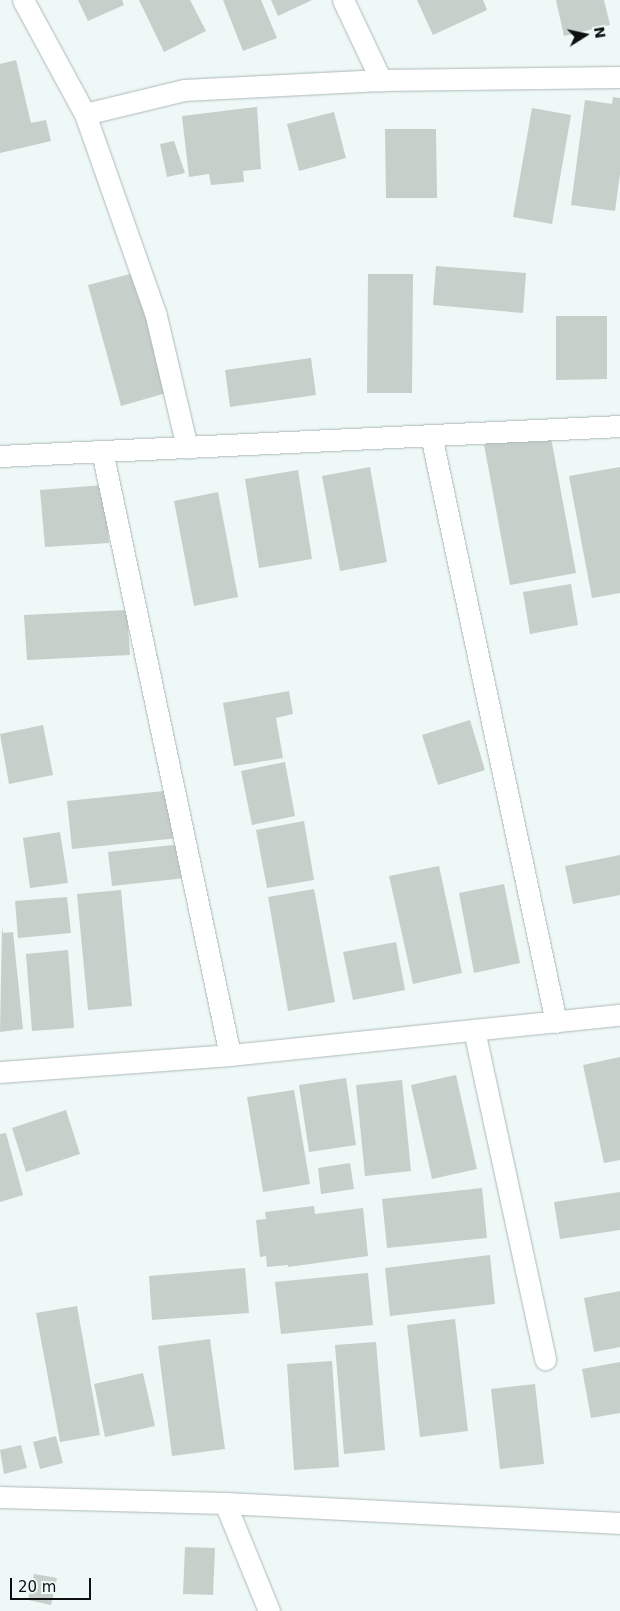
<!DOCTYPE html>
<style>
body{margin:0}
#map{position:relative;width:620px;height:1611px;overflow:hidden;background:#edf8f7;font-family:"DejaVu Sans",sans-serif}
div>[style]{position:absolute}
.building>*{inset:0;background:#c6cfca}
.roads{filter:drop-shadow(0 0 1px #aeb9b7) drop-shadow(0 0 1px #aeb9b7)}
.minor>*{height:21px;margin:-10.5px;padding:0 10.5px;transform-origin:10.5px;border-radius:10.5px;background:#fff}
span{translate:-50% -50%;white-space:nowrap;text-align:center;line-height:1.15;-webkit-text-stroke:4px #edf8f7;paint-order:stroke}
.north{position:absolute;left:560px;top:10px;width:50px;height:50px;-webkit-text-stroke:4px #edf8f7;paint-order:stroke;rotate:80deg;font-size:14px;font-weight:700;line-height:20px;text-align:center;color:#0c100f}
.north::after{content:'';display:block;margin:auto;width:18px;height:22px;background:#0c100f;clip-path:polygon(50% 0,100% 100%,50% 72%,0 100%)}
.scale{position:absolute;left:10px;top:1578px;width:81px;height:22px;box-sizing:border-box;border:2px solid #0c100f;border-top:0;padding-left:6px;font-size:15px;line-height:18px;white-space:nowrap;color:#0c100f;-webkit-text-stroke:4px #edf8f7;paint-order:stroke}
</style>
<div id="map">
<div class="building">
<i style="clip-path:polygon(78px 0,122px 0,124px 5px,88px 21px)"></i>
<i style="clip-path:polygon(139px 0,190px 0,206px 31px,164px 52px)"></i>
<i style="clip-path:polygon(223px 0,261px 0,277px 38px,243px 51px)"></i>
<i style="clip-path:polygon(271px 0,312px 0,278px 16px)"></i>
<i style="clip-path:polygon(417px 0,483px 0,487px 10px,433px 35px)"></i>
<i style="clip-path:polygon(556px 0,604px 0,610px 25px,564px 36px)"></i>
<i style="clip-path:polygon(16px 60px,31px 123px,46px 120px,51px 141px,0 153px,0 64px)"></i>
<i style="clip-path:polygon(613px 97px,620px 98px,620px 174px,615px 211px,571px 205px,585px 100px,612px 104px)"></i>
<i style="clip-path:polygon(257px 107px,261px 169px,243px 171px,244px 182px,211px 185px,209px 174px,189px 177px,182px 116px)"></i>
<i style="clip-path:polygon(532px 108px,571px 115px,552px 224px,513px 217px)"></i>
<i style="clip-path:polygon(334px 112px,346px 158px,299px 171px,287px 124px)"></i>
<i style="clip-path:polygon(385px 129px,436px 129px,437px 198px,386px 198px)"></i>
<i style="clip-path:polygon(174px 141px,185px 173px,167px 177px,160px 144px)"></i>
<i style="clip-path:polygon(436px 266px,526px 273px,523px 313px,433px 305px)"></i>
<i style="clip-path:polygon(134px 273px,166px 393px,121px 406px,88px 285px)"></i>
<i style="clip-path:polygon(368px 274px,413px 274px,412px 393px,367px 393px)"></i>
<i style="clip-path:polygon(556px 316px,607px 316px,607px 379px,556px 380px)"></i>
<i style="clip-path:polygon(311px 358px,316px 395px,230px 407px,225px 370px)"></i>
<i style="clip-path:polygon(549px 427px,576px 573px,510px 585px,483px 439px)"></i>
<i style="clip-path:polygon(370px 467px,387px 562px,340px 571px,322px 476px)"></i>
<i style="clip-path:polygon(620px 467px,620px 593px,592px 598px,569px 476px)"></i>
<i style="clip-path:polygon(298px 470px,312px 559px,259px 568px,245px 479px)"></i>
<i style="clip-path:polygon(104px 485px,109px 543px,45px 547px,40px 490px)"></i>
<i style="clip-path:polygon(218px 492px,238px 597px,194px 606px,174px 501px)"></i>
<i style="clip-path:polygon(571px 584px,578px 625px,530px 634px,523px 592px)"></i>
<i style="clip-path:polygon(127px 610px,130px 655px,27px 660px,24px 615px)"></i>
<i style="clip-path:polygon(289px 691px,293px 714px,276px 718px,283px 758px,234px 766px,223px 703px)"></i>
<i style="clip-path:polygon(470px 720px,485px 770px,438px 785px,422px 735px)"></i>
<i style="clip-path:polygon(43px 725px,53px 775px,9px 784px,0 734px)"></i>
<i style="clip-path:polygon(285px 762px,295px 816px,252px 825px,241px 771px)"></i>
<i style="clip-path:polygon(183px 789px,188px 837px,72px 849px,67px 801px)"></i>
<i style="clip-path:polygon(304px 821px,314px 880px,267px 888px,256px 830px)"></i>
<i style="clip-path:polygon(60px 832px,68px 883px,30px 888px,23px 838px)"></i>
<i style="clip-path:polygon(191px 843px,195px 877px,112px 886px,108px 852px)"></i>
<i style="clip-path:polygon(620px 855px,620px 895px,573px 904px,565px 866px)"></i>
<i style="clip-path:polygon(439px 866px,462px 973px,413px 984px,389px 876px)"></i>
<i style="clip-path:polygon(504px 884px,520px 963px,474px 973px,459px 893px)"></i>
<i style="clip-path:polygon(314px 889px,335px 1002px,288px 1011px,268px 897px)"></i>
<i style="clip-path:polygon(121px 890px,132px 1006px,88px 1010px,77px 894px)"></i>
<i style="clip-path:polygon(67px 897px,71px 933px,18px 938px,15px 901px)"></i>
<i style="clip-path:polygon(2px 927px,3px 933px,13px 932px,23px 1029px,0 1032px)"></i>
<i style="clip-path:polygon(396px 942px,405px 990px,353px 1000px,343px 952px)"></i>
<i style="clip-path:polygon(68px 950px,74px 1028px,32px 1031px,26px 954px)"></i>
<i style="clip-path:polygon(620px 1057px,620px 1160px,604px 1163px,583px 1065px)"></i>
<i style="clip-path:polygon(456px 1075px,477px 1169px,432px 1179px,411px 1085px)"></i>
<i style="clip-path:polygon(346px 1078px,356px 1145px,309px 1152px,299px 1085px)"></i>
<i style="clip-path:polygon(402px 1080px,411px 1171px,365px 1176px,356px 1085px)"></i>
<i style="clip-path:polygon(294px 1090px,310px 1184px,263px 1192px,247px 1097px)"></i>
<i style="clip-path:polygon(66px 1110px,80px 1154px,26px 1172px,12px 1128px)"></i>
<i style="clip-path:polygon(6px 1133px,23px 1195px,0 1202px,0 1134px)"></i>
<i style="clip-path:polygon(350px 1163px,354px 1189px,321px 1194px,318px 1168px)"></i>
<i style="clip-path:polygon(482px 1188px,487px 1238px,387px 1248px,382px 1199px)"></i>
<i style="clip-path:polygon(620px 1192px,620px 1230px,560px 1239px,554px 1202px)"></i>
<i style="clip-path:polygon(314px 1206px,315px 1214px,363px 1208px,368px 1256px,288px 1267px,288px 1265px,267px 1267px,266px 1256px,260px 1257px,256px 1220px,266px 1219px,265px 1212px)"></i>
<i style="clip-path:polygon(490px 1255px,495px 1304px,390px 1316px,385px 1268px)"></i>
<i style="clip-path:polygon(245px 1268px,249px 1313px,152px 1320px,149px 1276px)"></i>
<i style="clip-path:polygon(368px 1273px,373px 1325px,281px 1334px,275px 1282px)"></i>
<i style="clip-path:polygon(620px 1291px,620px 1347px,594px 1352px,584px 1298px)"></i>
<i style="clip-path:polygon(77px 1306px,100px 1435px,60px 1442px,36px 1313px)"></i>
<i style="clip-path:polygon(455px 1319px,468px 1431px,420px 1437px,407px 1325px)"></i>
<i style="clip-path:polygon(210px 1339px,225px 1449px,172px 1456px,158px 1346px)"></i>
<i style="clip-path:polygon(376px 1342px,385px 1450px,344px 1454px,335px 1345px)"></i>
<i style="clip-path:polygon(332px 1361px,339px 1467px,294px 1470px,287px 1364px)"></i>
<i style="clip-path:polygon(620px 1362px,620px 1413px,591px 1418px,582px 1369px)"></i>
<i style="clip-path:polygon(143px 1373px,155px 1426px,105px 1437px,94px 1384px)"></i>
<i style="clip-path:polygon(535px 1384px,544px 1464px,500px 1469px,491px 1389px)"></i>
<i style="clip-path:polygon(56px 1436px,63px 1463px,40px 1469px,33px 1442px)"></i>
<i style="clip-path:polygon(21px 1445px,27px 1468px,4px 1474px,0 1450px)"></i>
<i style="clip-path:polygon(185px 1547px,215px 1548px,213px 1595px,183px 1594px)"></i>
<i style="clip-path:polygon(34px 1574px,57px 1578px,51px 1605px,28px 1600px)"></i>
</div>
<div class="roads">
<div class="minor">
<i style="left:23px;top:0;width:130px;rotate:61.5deg"></i>
<i style="left:85px;top:114px;width:214px;rotate:70.6deg"></i>
<i style="left:156px;top:316px;width:135px;rotate:76.7deg"></i>
<i style="left:343px;top:0;width:89px;rotate:64.6deg"></i>
<i style="left:85px;top:114px;width:102px;rotate:-13.6deg"></i>
<i style="left:184px;top:90px;width:197px;rotate:-2.9deg"></i>
<i style="left:381px;top:80px;width:239px;rotate:-0.7deg"></i>
<i style="left:431px;top:435px;width:600px;rotate:77.98deg"></i>
<i style="left:102px;top:451px;width:617px;rotate:78.03deg"></i>
<i style="left:0;top:456px;width:621px;rotate:-2.77deg"></i>
<i style="left:474px;top:1030px;width:337px;rotate:77.8deg"></i>
<i style="left:0;top:1072px;width:231px;rotate:-4.2deg"></i>
<i style="left:230px;top:1055px;width:392px;rotate:-5.9deg"></i>
<i style="left:0;top:1497px;width:225px;rotate:1.5deg"></i>
<i style="left:225px;top:1503px;width:396px;rotate:2.9deg"></i>
<i style="left:225px;top:1503px;width:117px;rotate:67.8deg"></i>
</div>
</div>
<div class="north">N</div>
<div class="scale">20 m</div>
</div>
